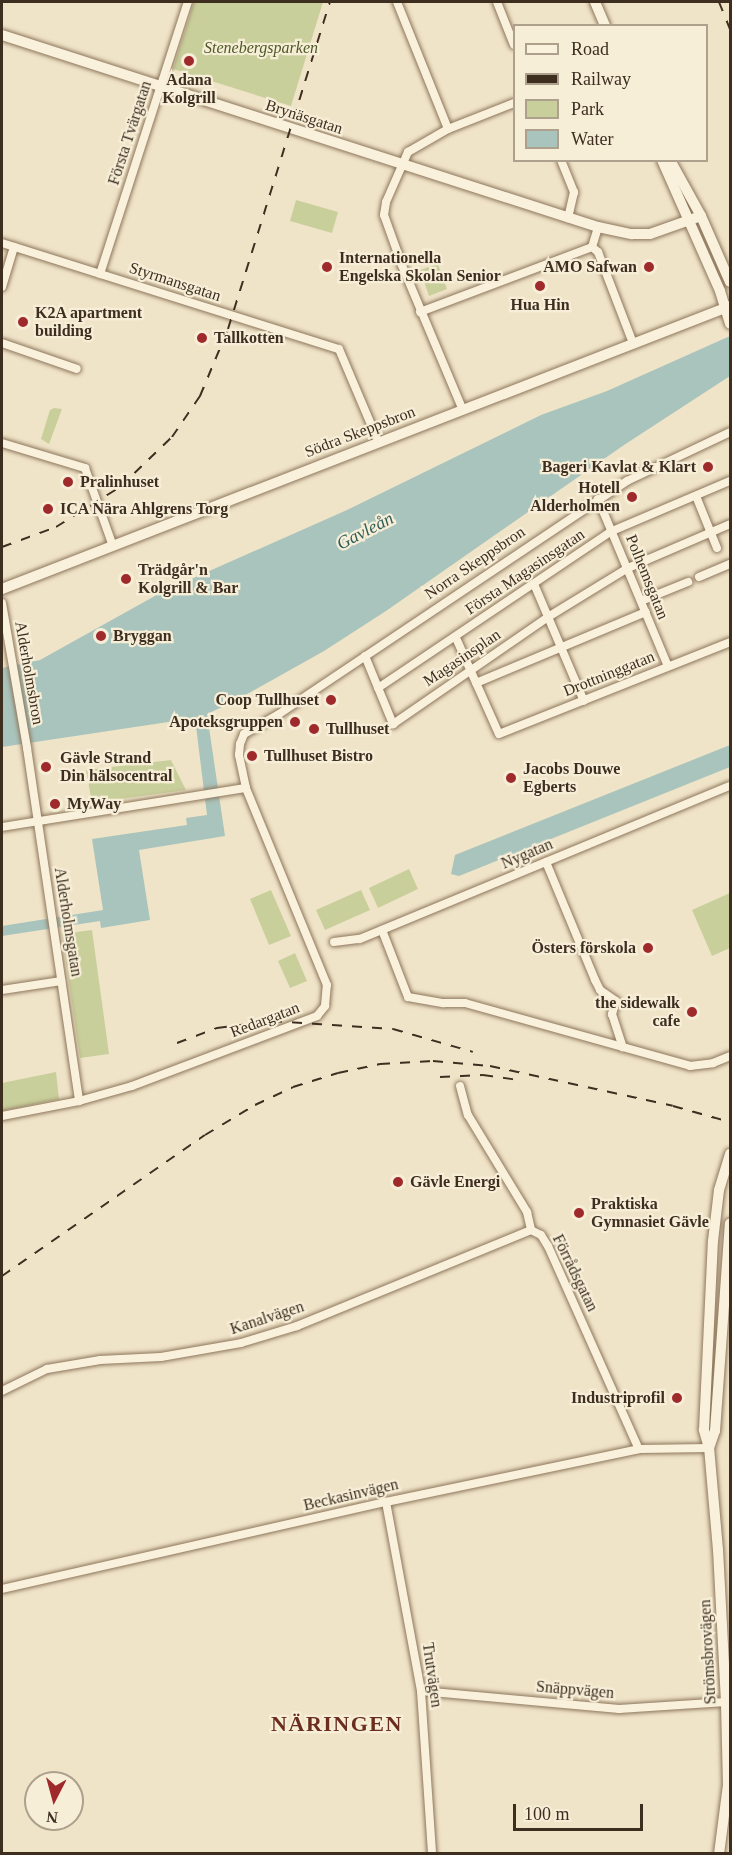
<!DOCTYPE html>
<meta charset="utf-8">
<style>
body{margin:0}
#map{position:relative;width:732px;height:1855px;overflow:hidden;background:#f0e4c8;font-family:"Times New Roman",serif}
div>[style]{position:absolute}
.green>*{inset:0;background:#c9cf9b}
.water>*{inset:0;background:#a9c4bc}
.roads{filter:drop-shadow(0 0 2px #8d765c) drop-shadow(0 0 2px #8d765c)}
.minor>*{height:8px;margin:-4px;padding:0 4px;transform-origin:4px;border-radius:4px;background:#faf1dc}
.tertiary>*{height:10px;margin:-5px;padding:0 5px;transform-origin:5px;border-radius:5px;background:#faf1dc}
.secondary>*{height:10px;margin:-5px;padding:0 5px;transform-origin:5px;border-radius:5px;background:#faf1dc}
.rail>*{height:2px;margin-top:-1px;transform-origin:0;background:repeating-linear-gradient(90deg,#3d2e20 0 10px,transparent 0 20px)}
.dots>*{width:16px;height:16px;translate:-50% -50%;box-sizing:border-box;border:3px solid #f7eed8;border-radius:50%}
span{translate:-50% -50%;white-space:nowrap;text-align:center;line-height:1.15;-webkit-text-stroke:4.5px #f7eed8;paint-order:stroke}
.park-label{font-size:16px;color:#4d5a26;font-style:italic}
.poi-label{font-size:16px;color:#3d2e20;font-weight:700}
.left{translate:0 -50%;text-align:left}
.right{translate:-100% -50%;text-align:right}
.street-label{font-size:16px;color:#3d2e20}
.water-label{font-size:18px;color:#2f5d5a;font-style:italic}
.district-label{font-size:22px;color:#6b2e1e;font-weight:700;letter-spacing:1.5px}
.frame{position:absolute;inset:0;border:3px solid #3d2e20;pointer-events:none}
.legend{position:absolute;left:513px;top:24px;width:195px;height:138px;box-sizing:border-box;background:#f7eed8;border:2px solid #ada18e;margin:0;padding:8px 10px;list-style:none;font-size:18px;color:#3d2e20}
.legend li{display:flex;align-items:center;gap:12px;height:30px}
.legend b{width:30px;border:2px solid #ada18e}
.north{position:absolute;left:24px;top:1771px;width:60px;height:60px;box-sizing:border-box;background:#f7eed8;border:2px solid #ada18e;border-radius:50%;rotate:186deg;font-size:16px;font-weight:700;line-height:24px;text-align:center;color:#3d2e20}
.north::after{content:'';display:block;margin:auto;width:21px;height:27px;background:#9e2a2b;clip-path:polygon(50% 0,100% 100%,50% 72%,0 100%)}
.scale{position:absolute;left:513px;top:1804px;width:130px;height:27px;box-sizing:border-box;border:3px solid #3d2e20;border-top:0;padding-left:8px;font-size:18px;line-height:21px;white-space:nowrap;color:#3d2e20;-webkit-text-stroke:4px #f7eed8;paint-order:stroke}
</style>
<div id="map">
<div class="green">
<i style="clip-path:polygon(194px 2px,323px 2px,291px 106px,173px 69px)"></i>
<i style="clip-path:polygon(296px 200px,338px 212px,332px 233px,290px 221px)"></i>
<i style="clip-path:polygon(438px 264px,447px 289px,429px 296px,420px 270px)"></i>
<i style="clip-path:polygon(54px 408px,62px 409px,49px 444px,41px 439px,50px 410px)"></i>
<i style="clip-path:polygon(171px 760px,186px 790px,92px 803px,86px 770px)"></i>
<i style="clip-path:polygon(409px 869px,418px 889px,378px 908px,369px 888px)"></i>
<i style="clip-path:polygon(271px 890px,291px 936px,269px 945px,250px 899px)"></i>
<i style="clip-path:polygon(361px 890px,370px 910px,325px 930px,316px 910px)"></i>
<i style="clip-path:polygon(730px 893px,730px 948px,712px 956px,692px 910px)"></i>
<i style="clip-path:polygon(92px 930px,109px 1054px,80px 1058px,62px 934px)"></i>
<i style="clip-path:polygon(295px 953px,307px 981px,290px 988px,278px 961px)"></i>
<i style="clip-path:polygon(56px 1072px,59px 1099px,2px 1111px,2px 1083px)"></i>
</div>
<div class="water">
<i style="clip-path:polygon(730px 336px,730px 376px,624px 445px,386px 611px,324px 651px,233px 702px,207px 714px,225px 836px,139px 850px,150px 920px,101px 928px,100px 921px,2px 936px,2px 926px,103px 910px,92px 839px,187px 825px,186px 818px,207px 815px,195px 718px,2px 747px,2px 668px,40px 660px,162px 592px,347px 510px,541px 415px,607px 391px)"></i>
<i style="clip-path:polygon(730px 745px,730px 767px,459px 876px,451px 874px,455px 855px)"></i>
</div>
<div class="roads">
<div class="minor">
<i style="left:397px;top:2px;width:137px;rotate:68.1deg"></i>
<i style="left:497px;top:2px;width:46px;rotate:68.4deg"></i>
<i style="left:561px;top:160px;width:35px;rotate:68deg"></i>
<i style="left:574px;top:192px;width:27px;rotate:103deg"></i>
<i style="left:2px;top:243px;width:353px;rotate:17.5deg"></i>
<i style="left:339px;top:349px;width:100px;rotate:67deg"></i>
<i style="left:592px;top:247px;width:21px;rotate:-73deg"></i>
<i style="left:100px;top:274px;width:286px;rotate:-72.1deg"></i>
<i style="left:2px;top:287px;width:42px;rotate:-73.3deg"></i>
<i style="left:420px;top:312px;width:184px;rotate:-20.7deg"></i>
<i style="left:592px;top:247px;width:8px;rotate:40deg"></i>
<i style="left:598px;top:252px;width:97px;rotate:69deg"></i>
<i style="left:2px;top:343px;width:79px;rotate:19.1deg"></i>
<i style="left:462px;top:408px;width:155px;rotate:-112.8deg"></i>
<i style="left:402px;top:265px;width:53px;rotate:-109.8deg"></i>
<i style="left:384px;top:215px;width:13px;rotate:-81deg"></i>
<i style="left:386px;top:202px;width:55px;rotate:-66.3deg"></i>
<i style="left:408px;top:152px;width:46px;rotate:-29.9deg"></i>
<i style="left:448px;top:129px;width:71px;rotate:-21.5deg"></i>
<i style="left:2px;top:443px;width:87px;rotate:16.8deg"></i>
<i style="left:85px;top:468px;width:83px;rotate:70.3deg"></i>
<i style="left:696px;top:496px;width:56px;rotate:68deg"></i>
<i style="left:598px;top:499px;width:181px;rotate:67.3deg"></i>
<i style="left:699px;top:577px;width:34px;rotate:-23deg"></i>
<i style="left:534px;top:584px;width:127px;rotate:66.9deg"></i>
<i style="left:641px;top:601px;width:51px;rotate:-22deg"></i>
<i style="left:2px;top:603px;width:147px;rotate:80.2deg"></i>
<i style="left:27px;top:748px;width:357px;rotate:81.6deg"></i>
<i style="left:456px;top:638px;width:105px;rotate:65.9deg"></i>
<i style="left:499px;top:734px;width:249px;rotate:-21.7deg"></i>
<i style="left:365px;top:656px;width:74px;rotate:67.6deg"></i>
<i style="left:393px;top:724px;width:188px;rotate:-34.6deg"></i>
<i style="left:548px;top:617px;width:94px;rotate:-31.5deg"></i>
<i style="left:628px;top:568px;width:111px;rotate:-23.3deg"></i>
<i style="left:476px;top:683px;width:184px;rotate:-22.7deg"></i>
<i style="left:378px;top:688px;width:282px;rotate:-33.9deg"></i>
<i style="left:612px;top:531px;width:128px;rotate:-23deg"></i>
<i style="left:2px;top:827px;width:247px;rotate:-9.1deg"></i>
<i style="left:546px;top:862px;width:128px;rotate:67.4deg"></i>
<i style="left:595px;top:980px;width:11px;rotate:63deg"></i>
<i style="left:600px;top:990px;width:19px;rotate:35deg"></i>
<i style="left:616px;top:1001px;width:14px;rotate:107deg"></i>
<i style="left:612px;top:1014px;width:35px;rotate:72deg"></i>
<i style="left:382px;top:930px;width:72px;rotate:68.8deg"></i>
<i style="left:408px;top:997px;width:36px;rotate:10deg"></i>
<i style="left:443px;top:1003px;width:22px"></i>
<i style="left:465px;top:1003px;width:234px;rotate:15.6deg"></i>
<i style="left:690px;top:1066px;width:23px;rotate:-7deg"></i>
<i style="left:713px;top:1063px;width:18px;rotate:-22deg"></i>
<i style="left:334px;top:942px;width:26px;rotate:-7deg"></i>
<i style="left:360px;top:939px;width:400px;rotate:-22.5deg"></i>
<i style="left:2px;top:990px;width:60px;rotate:-8.7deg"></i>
<i style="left:460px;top:1086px;width:30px;rotate:75deg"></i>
<i style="left:468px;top:1115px;width:114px;rotate:58.7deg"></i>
<i style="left:527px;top:1212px;width:18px;rotate:77deg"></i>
<i style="left:531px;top:1230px;width:11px;rotate:27deg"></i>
<i style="left:541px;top:1235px;width:13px;rotate:58deg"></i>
<i style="left:548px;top:1246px;width:222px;rotate:65.9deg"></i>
<i style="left:2px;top:1116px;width:78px;rotate:-11deg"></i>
<i style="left:79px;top:1101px;width:55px;rotate:-15.8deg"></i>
<i style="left:132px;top:1086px;width:198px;rotate:-20.7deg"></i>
<i style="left:317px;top:1016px;width:13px;rotate:-51deg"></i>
<i style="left:325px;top:1006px;width:21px;rotate:-85deg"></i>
<i style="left:327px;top:985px;width:213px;rotate:-112.4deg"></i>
<i style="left:246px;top:788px;width:34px;rotate:-102deg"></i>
<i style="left:239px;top:755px;width:11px;rotate:-85deg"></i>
<i style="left:240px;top:744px;width:11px;rotate:-68deg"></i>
<i style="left:244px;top:734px;width:40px;rotate:-29.7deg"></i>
<i style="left:279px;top:714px;width:419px;rotate:-33.8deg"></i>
<i style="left:627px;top:481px;width:114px;rotate:-25.4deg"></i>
<i style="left:2px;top:1391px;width:50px;rotate:-26.1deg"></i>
<i style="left:47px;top:1369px;width:54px;rotate:-9.6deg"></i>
<i style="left:100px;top:1360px;width:61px;rotate:-2.8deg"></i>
<i style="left:161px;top:1357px;width:81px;rotate:-9.9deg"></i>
<i style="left:241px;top:1343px;width:59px;rotate:-16.9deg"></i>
<i style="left:297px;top:1326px;width:253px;rotate:-22.3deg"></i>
<i style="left:386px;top:1502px;width:192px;rotate:79.5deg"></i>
<i style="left:421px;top:1691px;width:163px;rotate:86.1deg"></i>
<i style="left:2px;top:1589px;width:394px;rotate:-12.8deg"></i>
<i style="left:386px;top:1502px;width:258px;rotate:-11.8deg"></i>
<i style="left:639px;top:1449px;width:70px;rotate:-0.8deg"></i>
<i style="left:421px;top:1691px;width:199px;rotate:5.2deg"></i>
<i style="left:619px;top:1709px;width:107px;rotate:-3.7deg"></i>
</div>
<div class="tertiary">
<i style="left:2px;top:35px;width:626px;rotate:17.86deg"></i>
<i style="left:598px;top:227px;width:35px;rotate:12deg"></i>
<i style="left:632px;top:234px;width:18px"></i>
<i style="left:650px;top:234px;width:54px;rotate:-19.4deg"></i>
<i style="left:2px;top:589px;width:781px;rotate:-21.24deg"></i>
</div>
<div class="secondary">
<i style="left:595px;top:2px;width:26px;rotate:67deg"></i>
<i style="left:662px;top:160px;width:143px;rotate:66.1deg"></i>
<i style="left:720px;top:291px;width:34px;rotate:73deg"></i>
<i style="left:670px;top:160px;width:64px;rotate:61deg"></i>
<i style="left:701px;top:216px;width:72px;rotate:66.3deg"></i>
<i style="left:709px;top:1448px;width:18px;rotate:-71deg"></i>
<i style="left:715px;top:1431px;width:208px;rotate:-85.9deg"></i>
<i style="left:719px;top:1854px;width:70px;rotate:-82.6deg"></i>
<i style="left:728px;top:1785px;width:83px;rotate:-91.4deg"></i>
<i style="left:726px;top:1702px;width:152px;rotate:-93deg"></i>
<i style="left:718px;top:1550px;width:102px;rotate:-95deg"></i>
<i style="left:709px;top:1448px;width:19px;rotate:-106deg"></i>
<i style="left:704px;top:1430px;width:189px;rotate:-87.3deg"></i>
<i style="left:713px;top:1241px;width:51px;rotate:-83.3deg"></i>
<i style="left:719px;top:1190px;width:38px;rotate:-73deg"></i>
</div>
</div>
<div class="rail">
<i style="left:719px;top:2px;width:29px;rotate:68deg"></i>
<i style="left:2px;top:547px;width:58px;rotate:-20.3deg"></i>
<i style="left:56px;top:527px;width:75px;rotate:-32deg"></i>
<i style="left:120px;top:487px;width:72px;rotate:-43.9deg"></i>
<i style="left:172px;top:437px;width:50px;rotate:-55.7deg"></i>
<i style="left:200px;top:396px;width:73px;rotate:-67.3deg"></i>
<i style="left:228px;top:329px;width:343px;rotate:-72.7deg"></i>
<i style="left:177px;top:1043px;width:43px;rotate:-20.6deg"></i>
<i style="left:217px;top:1028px;width:55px;rotate:-7.3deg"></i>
<i style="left:272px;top:1021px;width:121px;rotate:3.8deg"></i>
<i style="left:393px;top:1029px;width:83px;rotate:16deg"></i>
<i style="left:440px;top:1077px;width:43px;rotate:-2.7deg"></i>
<i style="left:483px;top:1075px;width:35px;rotate:8deg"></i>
<i style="left:2px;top:1276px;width:247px;rotate:-34.8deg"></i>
<i style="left:205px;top:1135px;width:58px;rotate:-31deg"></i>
<i style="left:255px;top:1105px;width:42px;rotate:-25.3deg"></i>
<i style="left:293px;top:1087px;width:47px;rotate:-17.3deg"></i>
<i style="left:338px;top:1073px;width:43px;rotate:-12.1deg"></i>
<i style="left:380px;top:1064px;width:53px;rotate:-3.2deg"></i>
<i style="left:433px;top:1061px;width:57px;rotate:5deg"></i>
<i style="left:490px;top:1066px;width:187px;rotate:12.3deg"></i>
<i style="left:673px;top:1106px;width:59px;rotate:15.7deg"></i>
</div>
<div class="dots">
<i style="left:189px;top:61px;background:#9e2a2b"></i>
<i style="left:327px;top:267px;background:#9e2a2b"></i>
<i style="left:649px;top:267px;background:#9e2a2b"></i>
<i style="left:540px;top:286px;background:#9e2a2b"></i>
<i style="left:23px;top:322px;background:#9e2a2b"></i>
<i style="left:202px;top:338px;background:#9e2a2b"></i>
<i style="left:708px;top:467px;background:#9e2a2b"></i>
<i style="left:68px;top:482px;background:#9e2a2b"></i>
<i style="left:632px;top:497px;background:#9e2a2b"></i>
<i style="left:48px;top:509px;background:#9e2a2b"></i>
<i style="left:126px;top:579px;background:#9e2a2b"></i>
<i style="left:101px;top:636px;background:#9e2a2b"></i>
<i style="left:331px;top:700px;background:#9e2a2b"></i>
<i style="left:295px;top:722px;background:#9e2a2b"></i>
<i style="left:314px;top:729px;background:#9e2a2b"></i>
<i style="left:252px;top:756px;background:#9e2a2b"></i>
<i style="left:46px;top:767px;background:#9e2a2b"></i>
<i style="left:511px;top:778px;background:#9e2a2b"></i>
<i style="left:55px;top:804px;background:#9e2a2b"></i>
<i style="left:648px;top:948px;background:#9e2a2b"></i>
<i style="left:692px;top:1012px;background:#9e2a2b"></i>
<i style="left:398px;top:1182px;background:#9e2a2b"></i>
<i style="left:579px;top:1213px;background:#9e2a2b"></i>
<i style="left:677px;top:1398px;background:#9e2a2b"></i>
</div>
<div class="park-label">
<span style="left:261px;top:48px">Stenebergsparken</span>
</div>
<div class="poi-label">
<span style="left:189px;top:89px">Adana<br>Kolgrill</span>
<span class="left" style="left:339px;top:267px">Internationella<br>Engelska Skolan Senior</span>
<span class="right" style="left:637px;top:267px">AMO Safwan</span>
<span style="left:540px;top:305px">Hua Hin</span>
<span class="left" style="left:35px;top:322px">K2A apartment<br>building</span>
<span class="left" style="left:214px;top:338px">Tallkotten</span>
<span class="right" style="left:696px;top:467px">Bageri Kavlat &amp; Klart</span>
<span class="left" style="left:80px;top:482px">Pralinhuset</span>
<span class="right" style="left:620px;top:497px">Hotell<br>Alderholmen</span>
<span class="left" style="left:60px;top:509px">ICA Nära Ahlgrens Torg</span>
<span class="left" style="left:138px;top:579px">Trädgår'n<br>Kolgrill &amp; Bar</span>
<span class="left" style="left:113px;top:636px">Bryggan</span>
<span class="right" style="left:319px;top:700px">Coop Tullhuset</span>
<span class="right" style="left:283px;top:722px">Apoteksgruppen</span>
<span class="left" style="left:326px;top:729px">Tullhuset</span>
<span class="left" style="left:264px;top:756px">Tullhuset Bistro</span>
<span class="left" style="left:60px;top:767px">Gävle Strand<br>Din hälsocentral</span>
<span class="left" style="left:523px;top:778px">Jacobs Douwe<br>Egberts</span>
<span class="left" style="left:67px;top:804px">MyWay</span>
<span class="right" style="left:636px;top:948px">Östers förskola</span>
<span class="right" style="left:680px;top:1012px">the sidewalk<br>cafe</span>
<span class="left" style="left:410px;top:1182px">Gävle Energi</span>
<span class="left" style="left:591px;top:1213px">Praktiska<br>Gymnasiet Gävle</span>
<span class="right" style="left:665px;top:1398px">Industriprofil</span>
</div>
<div class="street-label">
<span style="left:304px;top:117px;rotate:18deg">Brynäsgatan</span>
<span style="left:130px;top:133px;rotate:-72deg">Första Tvärgatan</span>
<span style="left:175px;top:282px;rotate:18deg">Styrmansgatan</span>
<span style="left:360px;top:432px;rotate:-21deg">Södra Skeppsbron</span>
<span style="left:475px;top:563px;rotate:-34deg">Norra Skeppsbron</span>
<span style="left:525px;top:572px;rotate:-34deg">Första Magasinsgatan</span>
<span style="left:647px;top:577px;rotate:68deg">Polhemsgatan</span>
<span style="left:462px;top:658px;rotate:-34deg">Magasinsplan</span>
<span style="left:29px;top:673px;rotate:80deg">Alderholmsbron</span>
<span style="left:609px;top:674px;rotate:-22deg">Drottninggatan</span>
<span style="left:527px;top:854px;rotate:-23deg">Nygatan</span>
<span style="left:68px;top:922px;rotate:81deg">Alderholmsgatan</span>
<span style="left:265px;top:1020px;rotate:-21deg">Redargatan</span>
<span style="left:575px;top:1273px;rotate:64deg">Förrådsgatan</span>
<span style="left:267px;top:1318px;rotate:-18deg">Kanalvägen</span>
<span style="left:351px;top:1495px;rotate:-13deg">Beckasinvägen</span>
<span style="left:708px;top:1652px;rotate:-93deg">Strömsbrovägen</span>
<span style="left:432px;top:1675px;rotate:82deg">Trutvägen</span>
<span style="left:575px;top:1690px;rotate:5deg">Snäppvägen</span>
</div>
<div class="water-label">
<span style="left:365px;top:531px;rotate:-27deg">Gavleån</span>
</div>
<div class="district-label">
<span style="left:337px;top:1724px">NÄRINGEN</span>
</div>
<div class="frame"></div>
<ul class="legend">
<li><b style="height:8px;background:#faf1dc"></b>Road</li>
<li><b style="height:8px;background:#3d2e20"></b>Railway</li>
<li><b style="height:16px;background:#c9cf9b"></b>Park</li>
<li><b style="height:16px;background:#a9c4bc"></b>Water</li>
</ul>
<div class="north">N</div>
<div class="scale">100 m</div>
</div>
